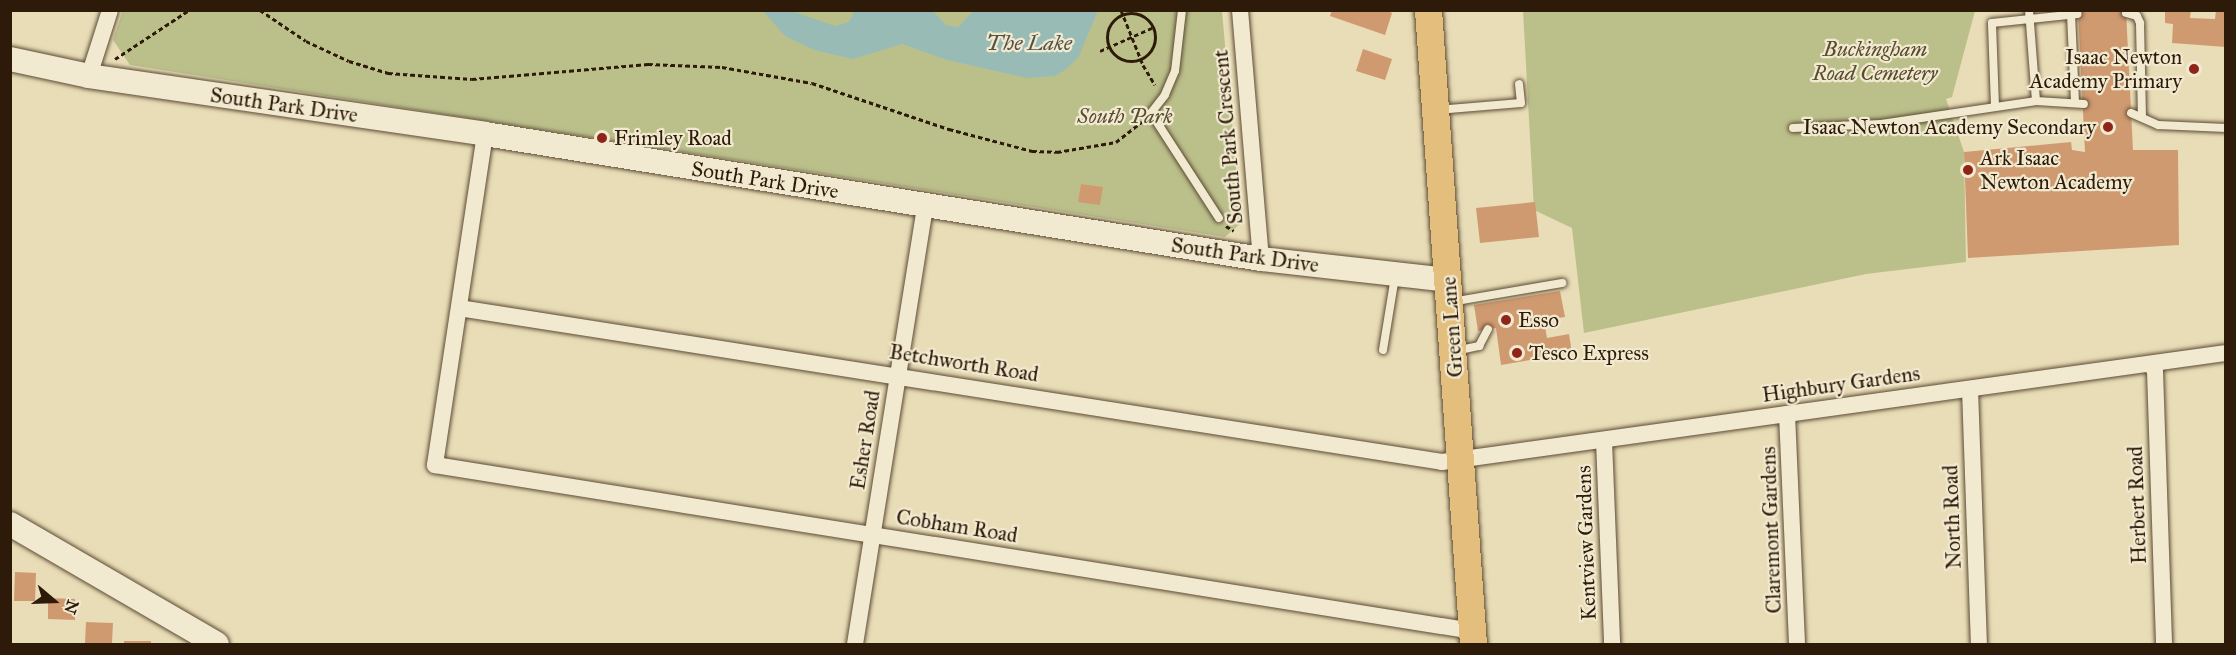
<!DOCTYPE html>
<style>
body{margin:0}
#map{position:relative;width:2236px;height:655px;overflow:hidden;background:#e9ddb7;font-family:"IM FELL Great Primer",serif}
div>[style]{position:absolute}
.green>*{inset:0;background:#bbc08b}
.water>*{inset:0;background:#99bbb5}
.building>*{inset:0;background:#d09a71}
.path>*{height:3px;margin-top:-1.5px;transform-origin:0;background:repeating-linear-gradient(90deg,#2d1a08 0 4.5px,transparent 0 7.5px)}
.path>.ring{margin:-1.5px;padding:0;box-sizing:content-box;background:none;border:3px solid #2d1a08;border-radius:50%}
.roads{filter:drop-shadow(0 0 2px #5c4b34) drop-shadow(0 0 2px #5c4b34)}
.lane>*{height:8px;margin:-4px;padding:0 4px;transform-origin:4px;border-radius:4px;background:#f1e9d0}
.street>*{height:16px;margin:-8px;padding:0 8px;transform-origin:8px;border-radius:8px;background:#f1e9d0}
.secondary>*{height:24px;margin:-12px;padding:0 12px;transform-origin:12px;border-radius:12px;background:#f1e9d0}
.primary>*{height:27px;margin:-13.5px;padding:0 13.5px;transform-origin:13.5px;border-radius:13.5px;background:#e4be7c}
.dots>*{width:16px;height:16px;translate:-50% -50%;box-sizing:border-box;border:3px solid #f1e9d0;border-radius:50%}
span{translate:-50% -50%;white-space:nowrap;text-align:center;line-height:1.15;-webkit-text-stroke:4.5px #f1e9d0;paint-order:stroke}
.park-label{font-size:21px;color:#584c2f;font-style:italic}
.poi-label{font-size:21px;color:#2d1a08}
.right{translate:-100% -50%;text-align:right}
.left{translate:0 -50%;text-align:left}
.street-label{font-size:21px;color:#2d1a08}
.water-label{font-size:22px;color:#535245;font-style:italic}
.frame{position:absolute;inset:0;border:12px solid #2d1a08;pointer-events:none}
.north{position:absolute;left:24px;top:571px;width:60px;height:60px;-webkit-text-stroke:4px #f1e9d0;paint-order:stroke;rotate:109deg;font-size:16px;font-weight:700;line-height:24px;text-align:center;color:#2d1a08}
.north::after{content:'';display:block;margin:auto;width:21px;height:27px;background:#2d1a08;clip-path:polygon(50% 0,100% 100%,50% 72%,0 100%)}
</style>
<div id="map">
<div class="green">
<i style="clip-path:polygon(123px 10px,1222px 11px,1241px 223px,1225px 237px,130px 65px,113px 40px)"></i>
<i style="clip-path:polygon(1523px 11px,1975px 11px,1952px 97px,1946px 99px,1964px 152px,1966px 262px,1866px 274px,1584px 333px,1572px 228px,1534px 210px)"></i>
</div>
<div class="water">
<i style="clip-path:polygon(763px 11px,792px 11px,835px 26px,849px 22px,854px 11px,933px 11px,946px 25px,958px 27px,973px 11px,1098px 11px,1078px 58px,1065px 70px,1055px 76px,1027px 78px,947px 60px,902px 44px,853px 59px,814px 50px,785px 36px)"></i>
</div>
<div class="building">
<i style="clip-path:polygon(1332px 10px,1385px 10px,1392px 13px,1385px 35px,1330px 16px)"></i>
<i style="clip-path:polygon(2078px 10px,2126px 10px,2133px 150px,2178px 150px,2179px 245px,1968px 258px,1964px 152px,2071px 142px,2072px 150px,2085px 152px)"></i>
<i style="clip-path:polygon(2165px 10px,2191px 10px,2190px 18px,2215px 19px,2216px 10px,2226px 10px,2226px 47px,2172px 43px,2173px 24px,2165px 23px)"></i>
<i style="clip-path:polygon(1363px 49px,1392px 59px,1385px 80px,1356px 71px)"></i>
<i style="clip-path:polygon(1081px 184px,1103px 187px,1100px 205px,1078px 202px)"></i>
<i style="clip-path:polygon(1535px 202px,1539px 237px,1480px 243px,1476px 208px)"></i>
<i style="clip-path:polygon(1560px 291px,1565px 317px,1544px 320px,1547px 338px,1569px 334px,1572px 353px,1501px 365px,1496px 328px,1478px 331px,1474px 305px)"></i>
<i style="clip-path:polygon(15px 572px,36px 573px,35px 601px,14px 601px)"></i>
<i style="clip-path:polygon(48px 598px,75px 599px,75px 620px,48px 619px)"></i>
<i style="clip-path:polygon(86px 622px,113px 623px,112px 643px,85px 643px)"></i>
<i style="clip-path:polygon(124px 641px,151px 641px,151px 644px,124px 644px)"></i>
</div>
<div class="path">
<i style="left:260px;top:10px;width:55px;rotate:34deg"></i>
<i style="left:306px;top:41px;width:47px;rotate:24.9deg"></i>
<i style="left:349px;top:61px;width:41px;rotate:17.1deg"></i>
<i style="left:388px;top:73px;width:84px;rotate:4.1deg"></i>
<i style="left:472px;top:79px;width:177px;rotate:-4.9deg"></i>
<i style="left:648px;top:64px;width:74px;rotate:2.3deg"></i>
<i style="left:722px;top:67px;width:91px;rotate:10.1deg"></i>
<i style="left:812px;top:83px;width:145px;rotate:18.6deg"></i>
<i style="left:949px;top:129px;width:86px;rotate:14.8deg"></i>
<i style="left:1032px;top:151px;width:25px;rotate:2deg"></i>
<i style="left:1057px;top:152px;width:60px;rotate:-9.6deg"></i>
<i style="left:1116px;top:142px;width:33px;rotate:-38deg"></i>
<i style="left:1121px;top:10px;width:59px;rotate:68.2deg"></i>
<i style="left:1143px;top:65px;width:23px;rotate:59deg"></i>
<i class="ring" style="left:1107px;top:13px;width:45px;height:45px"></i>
<i style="left:1100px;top:51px;width:59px;rotate:-24deg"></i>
<i style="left:115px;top:59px;width:89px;rotate:-33.5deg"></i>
<i style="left:1226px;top:226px;width:9px;rotate:32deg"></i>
</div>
<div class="roads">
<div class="lane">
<i style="left:1182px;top:10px;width:61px;rotate:96.5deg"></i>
<i style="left:1175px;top:71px;width:26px;rotate:113deg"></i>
<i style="left:1165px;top:95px;width:23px;rotate:128deg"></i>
<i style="left:1151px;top:113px;width:125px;rotate:57.1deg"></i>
<i style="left:2029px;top:10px;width:91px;rotate:85.6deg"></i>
<i style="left:2126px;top:13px;width:11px;rotate:15deg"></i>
<i style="left:2137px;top:16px;width:8px;rotate:67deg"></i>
<i style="left:2140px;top:23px;width:94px;rotate:88.8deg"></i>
<i style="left:2071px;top:14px;width:88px;rotate:87.4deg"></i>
<i style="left:1995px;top:106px;width:83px;rotate:-92.1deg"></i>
<i style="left:1992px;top:23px;width:86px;rotate:-6deg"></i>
<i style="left:1437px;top:110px;width:84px;rotate:-4.8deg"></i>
<i style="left:1521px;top:103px;width:19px;rotate:-96deg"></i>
<i style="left:2131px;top:113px;width:30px;rotate:24deg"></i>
<i style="left:2158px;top:125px;width:68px;rotate:2.5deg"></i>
<i style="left:1793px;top:128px;width:88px;rotate:-2.6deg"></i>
<i style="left:1881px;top:124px;width:157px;rotate:-8.4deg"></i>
<i style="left:2036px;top:101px;width:48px;rotate:3.6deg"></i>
<i style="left:1451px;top:302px;width:113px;rotate:-9.7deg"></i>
<i style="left:1383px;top:350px;width:74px;rotate:-80.7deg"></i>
<i style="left:1455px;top:351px;width:25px;rotate:-12deg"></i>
<i style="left:1479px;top:346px;width:19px;rotate:-62deg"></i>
</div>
<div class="street">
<i style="left:1240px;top:10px;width:250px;rotate:85.2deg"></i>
<i style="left:89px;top:76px;width:69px;rotate:-72.3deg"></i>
<i style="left:485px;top:134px;width:335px;rotate:98.6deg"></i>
<i style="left:435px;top:465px;width:1050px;rotate:9.09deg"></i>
<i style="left:459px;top:308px;width:995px;rotate:8.9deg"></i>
<i style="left:1442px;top:462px;width:792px;rotate:-7.92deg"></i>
<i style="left:2151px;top:365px;width:7px;rotate:56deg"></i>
<i style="left:2155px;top:371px;width:273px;rotate:88.1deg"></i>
<i style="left:1970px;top:389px;width:255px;rotate:88deg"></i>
<i style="left:1787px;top:414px;width:230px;rotate:87.5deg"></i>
<i style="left:1604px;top:441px;width:203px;rotate:87.7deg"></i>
<i style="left:855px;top:644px;width:443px;rotate:-80.9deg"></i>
</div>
<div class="secondary">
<i style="left:10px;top:59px;width:81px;rotate:12.1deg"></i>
<i style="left:89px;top:76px;width:400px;rotate:8.3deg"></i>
<i style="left:485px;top:134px;width:786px;rotate:9.15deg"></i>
<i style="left:1261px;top:259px;width:189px;rotate:6.4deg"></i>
<i style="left:10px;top:524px;width:239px;rotate:30.1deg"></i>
</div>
<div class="primary">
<i style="left:1428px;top:10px;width:636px;rotate:85.94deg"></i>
</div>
</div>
<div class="dots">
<i style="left:2194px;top:69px;background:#8f2418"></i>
<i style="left:2108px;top:127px;background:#8f2418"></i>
<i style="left:602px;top:138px;background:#8f2418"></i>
<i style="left:1968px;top:170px;background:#8f2418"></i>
<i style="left:1506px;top:320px;background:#8f2418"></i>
<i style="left:1517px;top:353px;background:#8f2418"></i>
</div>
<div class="park-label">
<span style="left:1875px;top:61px">Buckingham<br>Road Cemetery</span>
<span style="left:1125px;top:116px">South Park</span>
</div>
<div class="poi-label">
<span class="right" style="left:2182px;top:69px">Isaac Newton<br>Academy Primary</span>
<span class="right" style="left:2096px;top:127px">Isaac Newton Academy Secondary</span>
<span class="left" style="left:614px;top:138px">Frimley Road</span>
<span class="left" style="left:1980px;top:170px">Ark Isaac<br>Newton Academy</span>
<span class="left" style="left:1518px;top:320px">Esso</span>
<span class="left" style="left:1529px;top:353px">Tesco Express</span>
</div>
<div class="street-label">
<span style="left:284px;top:105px;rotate:8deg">South Park Drive</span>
<span style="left:1228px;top:137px;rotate:-95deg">South Park Crescent</span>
<span style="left:765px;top:180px;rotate:9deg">South Park Drive</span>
<span style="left:1245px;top:255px;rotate:8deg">South Park Drive</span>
<span style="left:1452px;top:327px;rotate:-94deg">Green Lane</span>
<span style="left:964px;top:363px;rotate:9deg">Betchworth Road</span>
<span style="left:1841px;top:384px;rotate:-8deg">Highbury Gardens</span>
<span style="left:865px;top:440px;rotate:-81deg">Esher Road</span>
<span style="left:2137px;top:505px;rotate:-92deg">Herbert Road</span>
<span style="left:1952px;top:517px;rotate:-92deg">North Road</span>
<span style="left:957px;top:526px;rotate:9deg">Cobham Road</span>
<span style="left:1771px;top:530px;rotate:-92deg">Claremont Gardens</span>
<span style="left:1586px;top:543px;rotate:-92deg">Kentview Gardens</span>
</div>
<div class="water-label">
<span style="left:1029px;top:43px">The Lake</span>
</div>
<div class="frame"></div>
<div class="north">N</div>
</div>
